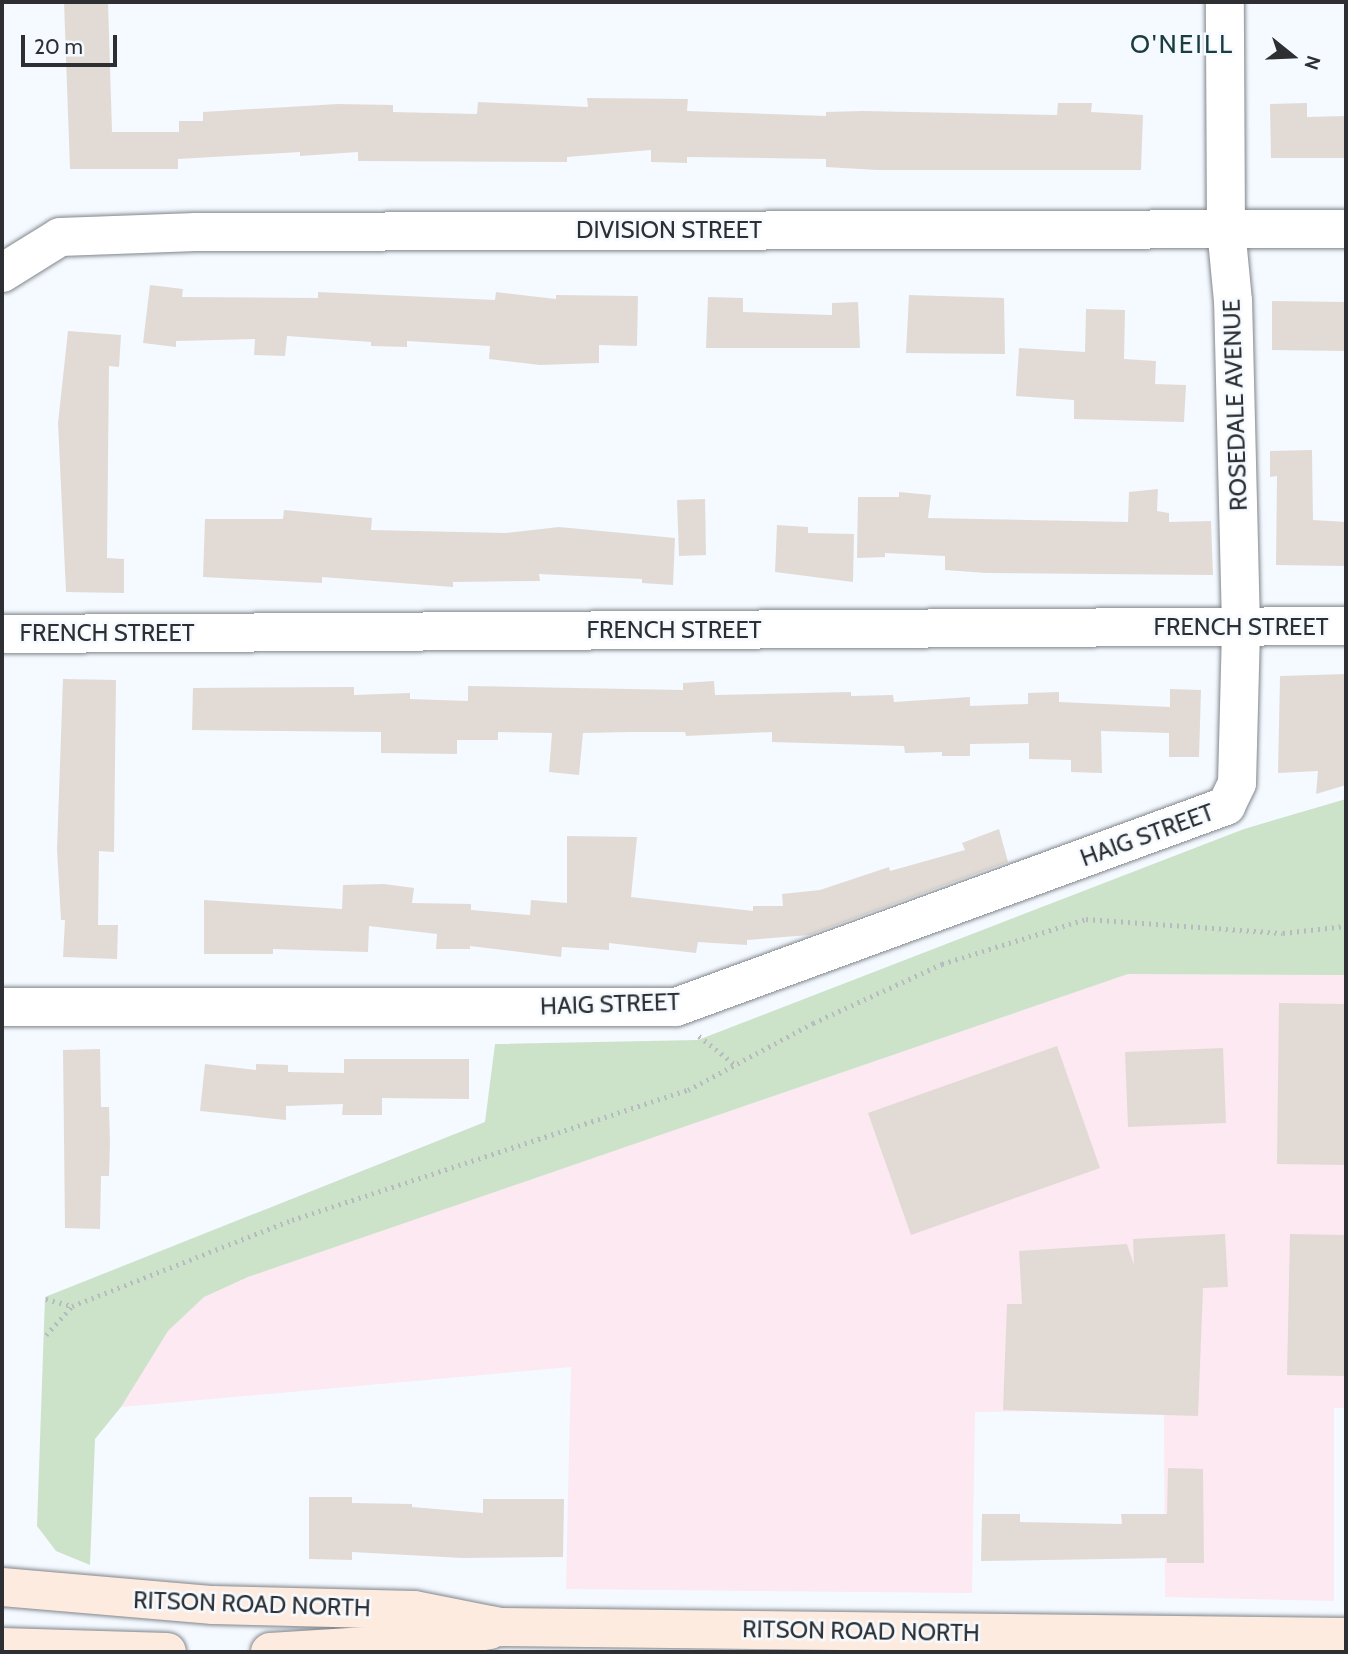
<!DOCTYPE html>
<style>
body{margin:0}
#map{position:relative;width:1348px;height:1654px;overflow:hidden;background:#f4faff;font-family:Cabin,sans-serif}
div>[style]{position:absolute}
.industrial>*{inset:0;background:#fce9f1}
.green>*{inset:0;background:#cce2c9}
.building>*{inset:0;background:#e2dbd5}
.path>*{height:4.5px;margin-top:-2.25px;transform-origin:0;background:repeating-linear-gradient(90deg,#b6bbbf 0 2px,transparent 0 7px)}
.roads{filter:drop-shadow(0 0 2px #81868c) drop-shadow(0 0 2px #81868c)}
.minor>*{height:38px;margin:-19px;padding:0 19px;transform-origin:19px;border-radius:19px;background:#fff}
.secondary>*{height:38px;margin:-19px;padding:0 19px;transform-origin:19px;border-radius:19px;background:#feebe0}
span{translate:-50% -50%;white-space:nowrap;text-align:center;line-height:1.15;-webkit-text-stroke:5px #f4faff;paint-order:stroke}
.street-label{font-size:24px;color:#2d2f32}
.neighbourhood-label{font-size:26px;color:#1b3d40;letter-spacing:2px}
.frame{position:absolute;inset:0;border:4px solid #2d2f32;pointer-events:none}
.north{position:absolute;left:1257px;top:21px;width:70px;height:70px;-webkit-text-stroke:5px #f4faff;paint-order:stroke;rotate:108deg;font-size:19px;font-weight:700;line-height:28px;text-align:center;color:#2d2f32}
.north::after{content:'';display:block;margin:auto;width:24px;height:32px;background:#2d2f32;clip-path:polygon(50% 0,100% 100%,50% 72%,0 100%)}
.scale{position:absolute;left:21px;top:35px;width:96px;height:32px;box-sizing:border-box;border:4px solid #2d2f32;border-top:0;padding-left:9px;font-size:21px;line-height:24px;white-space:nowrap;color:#2d2f32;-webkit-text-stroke:5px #f4faff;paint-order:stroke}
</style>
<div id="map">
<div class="industrial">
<i style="clip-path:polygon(1128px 974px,1346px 975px,1346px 1408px,1334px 1408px,1334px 1601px,1165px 1597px,1164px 1410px,975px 1412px,972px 1593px,566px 1589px,571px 1367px,121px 1407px,168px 1331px,204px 1297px,248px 1277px)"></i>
</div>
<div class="green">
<i style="clip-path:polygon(1346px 799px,1346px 975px,1128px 974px,248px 1277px,204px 1297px,168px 1331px,121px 1407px,95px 1439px,90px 1565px,56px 1551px,37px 1526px,45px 1297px,485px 1122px,495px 1044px,698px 1040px,1244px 829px)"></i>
</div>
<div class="building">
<i style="clip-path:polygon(64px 2px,108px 2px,112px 132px,179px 132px,179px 121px,203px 121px,203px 112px,338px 104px,393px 105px,393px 112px,477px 114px,478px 102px,588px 107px,587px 98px,688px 99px,687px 111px,826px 116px,826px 112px,863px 111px,1057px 115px,1058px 103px,1092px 103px,1091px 112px,1143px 115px,1141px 170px,877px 170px,826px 167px,826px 159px,687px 157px,687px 163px,651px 162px,651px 150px,567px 157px,567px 162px,358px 161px,358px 152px,300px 156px,300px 152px,178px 159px,178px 169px,70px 169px)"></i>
<i style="clip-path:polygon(1307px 103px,1307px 117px,1346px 116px,1346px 158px,1271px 158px,1270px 104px)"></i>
<i style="clip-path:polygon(150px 285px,183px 289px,182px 297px,318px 298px,318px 292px,495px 300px,496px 292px,556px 299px,556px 295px,638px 296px,637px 346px,599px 345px,599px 363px,540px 365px,489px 359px,490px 346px,407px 341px,407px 347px,371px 346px,371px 342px,287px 336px,285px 356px,254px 355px,255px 339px,176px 341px,176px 347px,143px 343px)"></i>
<i style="clip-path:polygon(909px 295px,1004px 298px,1005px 354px,906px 353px)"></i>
<i style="clip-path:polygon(708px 297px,743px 298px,743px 312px,832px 315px,832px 303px,858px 302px,860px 348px,706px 348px)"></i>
<i style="clip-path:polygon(1272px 301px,1346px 302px,1346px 351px,1272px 350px)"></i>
<i style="clip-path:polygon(1086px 309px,1125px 310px,1124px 359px,1156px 361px,1155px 384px,1186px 385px,1184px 422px,1074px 419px,1074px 400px,1016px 396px,1019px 348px,1085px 352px)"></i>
<i style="clip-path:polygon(68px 331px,121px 335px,119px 367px,109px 366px,107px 558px,124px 559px,124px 593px,66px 592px,58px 423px)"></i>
<i style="clip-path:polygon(1312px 450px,1313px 520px,1346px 522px,1346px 566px,1276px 565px,1277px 476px,1270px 477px,1270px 451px)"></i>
<i style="clip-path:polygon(1158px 489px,1157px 511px,1169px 513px,1169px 522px,1211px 521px,1213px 575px,986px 573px,945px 570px,945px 556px,885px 553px,885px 557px,857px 558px,858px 497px,899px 497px,899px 492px,931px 495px,928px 518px,1128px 522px,1129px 492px)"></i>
<i style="clip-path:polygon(705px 499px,706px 555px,679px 556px,677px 500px)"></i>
<i style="clip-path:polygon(284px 510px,372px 518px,371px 530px,505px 533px,559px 527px,675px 538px,673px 585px,642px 583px,642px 579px,539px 574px,540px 581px,453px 582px,453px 587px,322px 577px,322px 583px,203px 577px,205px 519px,283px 519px)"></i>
<i style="clip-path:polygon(777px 525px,808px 527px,808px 533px,854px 534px,853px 582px,775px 572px)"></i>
<i style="clip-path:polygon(1346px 674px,1346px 785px,1316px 794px,1318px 771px,1278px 773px,1280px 676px)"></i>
<i style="clip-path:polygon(63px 679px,116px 680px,114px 852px,99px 851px,98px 925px,118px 925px,117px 959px,63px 957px,65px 920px,61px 920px,57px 849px)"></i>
<i style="clip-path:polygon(714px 681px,715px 695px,851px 692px,851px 696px,893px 695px,894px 702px,970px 697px,970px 706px,1028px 704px,1028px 693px,1059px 692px,1059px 702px,1170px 707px,1170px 689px,1201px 690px,1199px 757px,1169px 757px,1169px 733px,1101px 731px,1102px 773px,1071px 772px,1071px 760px,1029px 759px,1029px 743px,970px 744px,970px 756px,942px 756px,942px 752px,905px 753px,904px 746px,772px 742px,772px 732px,686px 736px,685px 732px,630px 732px,583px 733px,579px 775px,549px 772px,552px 733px,498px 732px,498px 740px,457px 740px,457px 754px,381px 753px,381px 732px,192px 730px,193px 688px,354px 687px,354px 695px,410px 693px,410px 699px,468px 701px,468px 686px,683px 690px,683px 683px)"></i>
<i style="clip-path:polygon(999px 829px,1008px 862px,809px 935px,747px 940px,747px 945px,698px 942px,696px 953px,609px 943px,609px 950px,562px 947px,561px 957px,470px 946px,470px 949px,436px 949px,437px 934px,369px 926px,368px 952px,273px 949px,273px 954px,204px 954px,204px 900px,342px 909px,343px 885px,384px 884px,414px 888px,412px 903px,471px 904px,471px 910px,530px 915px,531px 900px,567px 903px,567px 836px,637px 837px,631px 897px,753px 911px,753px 906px,783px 906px,782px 894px,820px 890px,889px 867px,890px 871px,965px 850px,962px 843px)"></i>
<i style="clip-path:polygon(1279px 1003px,1346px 1004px,1346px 1165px,1277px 1164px)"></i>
<i style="clip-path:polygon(1057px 1046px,1100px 1168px,911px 1235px,868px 1113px)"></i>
<i style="clip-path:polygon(1223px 1048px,1226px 1123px,1128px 1127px,1125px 1052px)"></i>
<i style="clip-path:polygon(100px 1049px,101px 1107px,109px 1107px,110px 1144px,109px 1176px,101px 1176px,100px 1229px,65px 1228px,63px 1050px)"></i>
<i style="clip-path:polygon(344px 1059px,469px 1059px,469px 1099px,382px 1098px,382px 1115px,342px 1115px,343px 1104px,286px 1106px,286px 1120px,200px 1111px,205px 1064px,256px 1070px,256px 1064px,288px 1065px,288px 1072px,344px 1073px)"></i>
<i style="clip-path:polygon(1225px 1234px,1228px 1287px,1203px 1288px,1198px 1416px,1003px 1410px,1007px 1304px,1022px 1304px,1019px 1251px,1127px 1244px,1134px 1265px,1133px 1239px)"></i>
<i style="clip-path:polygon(1290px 1234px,1346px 1235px,1346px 1376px,1287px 1375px)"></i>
<i style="clip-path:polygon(1168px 1468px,1203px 1469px,1204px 1563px,1167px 1563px,1167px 1558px,981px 1561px,982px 1514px,1020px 1514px,1020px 1522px,1122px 1524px,1121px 1514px,1167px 1514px)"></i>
<i style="clip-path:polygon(309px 1497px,352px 1497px,352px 1503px,412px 1504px,412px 1507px,483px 1513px,483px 1499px,564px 1499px,563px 1557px,462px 1558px,352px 1552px,352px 1560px,309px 1559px)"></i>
</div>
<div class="path">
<i style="left:699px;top:1036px;width:48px;rotate:38.3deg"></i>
<i style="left:46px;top:1299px;width:27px;rotate:15deg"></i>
<i style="left:46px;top:1335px;width:39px;rotate:-48deg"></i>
<i style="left:72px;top:1306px;width:236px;rotate:-21.4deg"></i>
<i style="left:292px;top:1220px;width:417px;rotate:-18.2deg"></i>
<i style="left:688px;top:1090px;width:142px;rotate:-28.2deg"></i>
<i style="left:813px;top:1023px;width:142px;rotate:-24.6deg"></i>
<i style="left:942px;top:964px;width:151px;rotate:-17.4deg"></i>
<i style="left:1086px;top:919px;width:197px;rotate:4.1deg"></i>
<i style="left:1283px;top:933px;width:63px;rotate:-6.3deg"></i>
</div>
<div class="roads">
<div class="minor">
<i style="left:2px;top:273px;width:68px;rotate:-31.8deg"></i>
<i style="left:60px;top:237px;width:136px;rotate:-2.1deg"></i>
<i style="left:196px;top:232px;width:1150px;rotate:-0.15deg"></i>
<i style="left:2px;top:634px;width:1344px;rotate:-0.34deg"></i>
<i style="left:2px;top:1007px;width:674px"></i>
<i style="left:676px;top:1007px;width:586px;rotate:-20.08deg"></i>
<i style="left:1226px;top:806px;width:25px;rotate:-64deg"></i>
<i style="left:1237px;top:783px;width:157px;rotate:-88.5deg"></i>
<i style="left:1241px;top:626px;width:325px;rotate:-91.4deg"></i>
<i style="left:1233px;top:301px;width:73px;rotate:-95.5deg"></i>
<i style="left:1226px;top:228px;width:226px;rotate:-90.3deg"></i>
</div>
<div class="secondary">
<i style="left:2px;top:1587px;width:212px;rotate:4.9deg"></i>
<i style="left:213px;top:1605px;width:201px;rotate:1.4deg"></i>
<i style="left:414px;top:1610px;width:89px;rotate:11.1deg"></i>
<i style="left:501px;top:1627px;width:845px;rotate:0.68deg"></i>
<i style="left:2px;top:1647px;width:165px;rotate:1.7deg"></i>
<i style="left:270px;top:1652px;width:145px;rotate:-3.6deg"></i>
<i style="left:415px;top:1643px;width:76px;rotate:-9.8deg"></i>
</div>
</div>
<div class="street-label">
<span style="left:669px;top:230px">DIVISION STREET</span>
<span style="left:1235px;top:405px;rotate:-92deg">ROSEDALE AVENUE</span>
<span style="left:1241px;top:627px">FRENCH STREET</span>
<span style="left:674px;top:630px">FRENCH STREET</span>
<span style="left:107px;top:633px">FRENCH STREET</span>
<span style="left:1147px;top:835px;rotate:-20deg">HAIG STREET</span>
<span style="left:610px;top:1004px;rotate:-2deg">HAIG STREET</span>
<span style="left:252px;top:1604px;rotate:2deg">RITSON ROAD NORTH</span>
<span style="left:861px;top:1631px;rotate:1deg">RITSON ROAD NORTH</span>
</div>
<div class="neighbourhood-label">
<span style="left:1182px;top:45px">O'NEILL</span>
</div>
<div class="frame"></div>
<div class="north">N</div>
<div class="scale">20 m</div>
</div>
